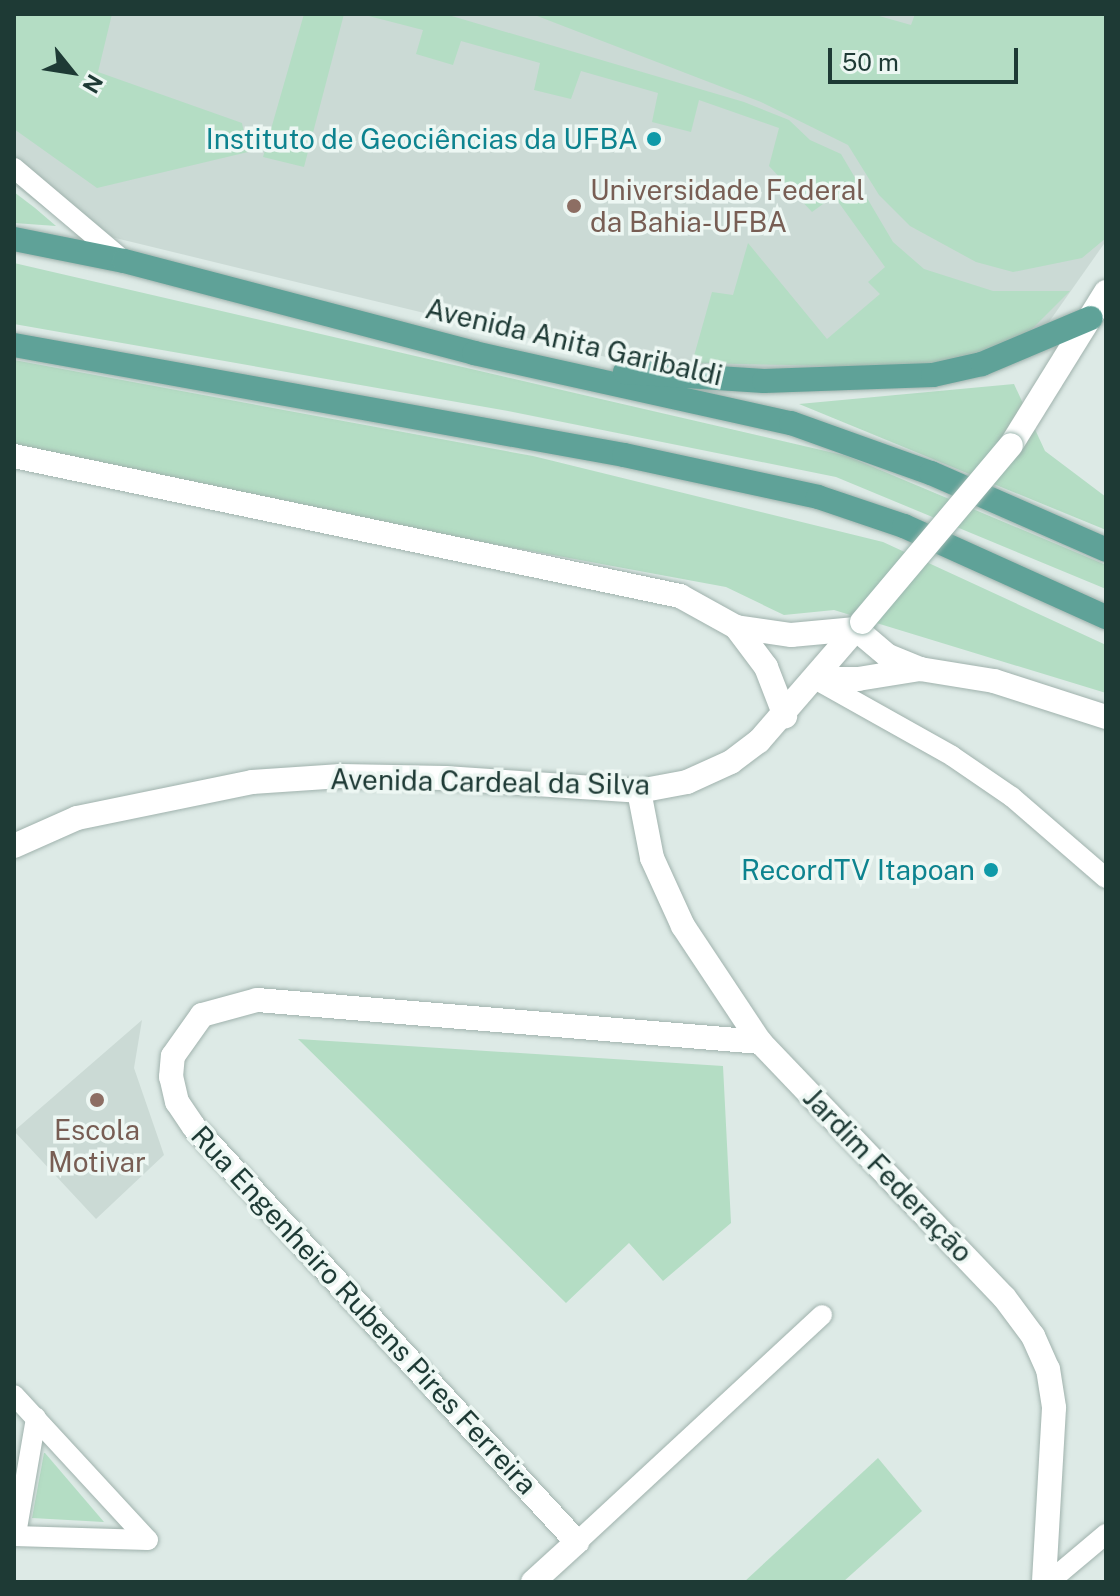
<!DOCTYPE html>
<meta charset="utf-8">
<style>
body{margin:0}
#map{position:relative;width:1120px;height:1596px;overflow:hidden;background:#ddeae6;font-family:"Public Sans",sans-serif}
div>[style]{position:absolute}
.built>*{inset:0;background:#cbdad5}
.green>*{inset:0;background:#b4ddc4}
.roads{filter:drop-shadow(0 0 2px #a0b2ad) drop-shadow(0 0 2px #a0b2ad)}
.street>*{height:20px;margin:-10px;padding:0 10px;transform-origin:10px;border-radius:10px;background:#fff}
.secondary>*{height:24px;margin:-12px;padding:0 12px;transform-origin:12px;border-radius:12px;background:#fff}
.primary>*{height:24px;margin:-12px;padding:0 12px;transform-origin:12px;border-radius:12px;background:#5fa298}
.bridges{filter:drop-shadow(0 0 2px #9cb6af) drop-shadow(0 0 2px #9cb6af)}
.secondary-bridge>*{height:24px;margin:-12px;padding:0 12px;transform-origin:12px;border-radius:12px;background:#fff}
.dots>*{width:22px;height:22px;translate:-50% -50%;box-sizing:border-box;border:4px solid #edf7f3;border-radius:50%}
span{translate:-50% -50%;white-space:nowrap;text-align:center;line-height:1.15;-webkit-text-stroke:7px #edf7f3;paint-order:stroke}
.culture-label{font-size:28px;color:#0d838f}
.right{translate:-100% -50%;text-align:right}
.education-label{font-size:28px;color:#785e54}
.left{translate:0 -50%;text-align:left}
.street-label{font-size:28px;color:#1e3a35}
.frame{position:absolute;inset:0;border:16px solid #1e3a35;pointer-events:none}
.north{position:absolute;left:32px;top:32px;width:80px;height:80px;-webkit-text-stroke:6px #edf7f3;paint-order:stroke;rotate:120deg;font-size:22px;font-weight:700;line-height:32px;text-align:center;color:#1e3a35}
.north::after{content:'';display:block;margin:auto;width:28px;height:36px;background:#1e3a35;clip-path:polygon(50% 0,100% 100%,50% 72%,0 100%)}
.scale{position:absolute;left:828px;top:48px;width:190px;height:36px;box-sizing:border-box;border:4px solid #1e3a35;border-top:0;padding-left:10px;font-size:24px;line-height:28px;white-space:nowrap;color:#1e3a35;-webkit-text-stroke:6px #edf7f3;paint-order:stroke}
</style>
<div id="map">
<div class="built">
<i style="clip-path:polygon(14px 14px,1106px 14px,1106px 241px,1025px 356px,909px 381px,647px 367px,70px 227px,14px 185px)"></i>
<i style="clip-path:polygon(142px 1020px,134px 1068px,164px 1155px,96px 1219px,14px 1131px)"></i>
</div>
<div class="green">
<i style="clip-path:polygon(14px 14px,112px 14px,98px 72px,242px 123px,248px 152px,97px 188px,14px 129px)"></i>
<i style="clip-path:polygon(304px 14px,344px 14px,304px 167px,263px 157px)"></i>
<i style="clip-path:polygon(361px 14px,445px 14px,744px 102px,789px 120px,810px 140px,841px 154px,893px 242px,924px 269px,993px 291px,1070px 291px,1009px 352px,938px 368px,692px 363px,712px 292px,733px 295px,748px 243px,827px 339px,880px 294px,868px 282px,885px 267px,834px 196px,812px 212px,769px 166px,779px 128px,699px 100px,691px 132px,652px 122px,658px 93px,581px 71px,571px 99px,534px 90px,540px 63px,461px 41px,453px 65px,416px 54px,423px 30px)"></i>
<i style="clip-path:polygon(532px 14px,872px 14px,911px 25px,915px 14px,1106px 14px,1106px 238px,1082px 258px,1013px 272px,976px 262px,910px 226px,879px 195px,848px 145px,761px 102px)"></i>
<i style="clip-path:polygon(14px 192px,35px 208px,56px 226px,14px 223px)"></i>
<i style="clip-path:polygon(14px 263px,847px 456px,1106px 565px,1106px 589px,836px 477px,508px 411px,14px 324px)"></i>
<i style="clip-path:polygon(14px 360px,533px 456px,883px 542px,1106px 645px,1106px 693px,834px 610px,784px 615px,726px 587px,168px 484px,14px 446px)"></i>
<i style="clip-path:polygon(1014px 384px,1045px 451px,1106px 497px,1106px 530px,799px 404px)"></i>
<i style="clip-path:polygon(298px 1039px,723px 1066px,731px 1223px,663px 1281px,629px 1243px,566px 1303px)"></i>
<i style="clip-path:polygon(44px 1453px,45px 1453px,104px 1522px,32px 1518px)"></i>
<i style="clip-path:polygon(878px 1458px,922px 1511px,843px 1582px,744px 1582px)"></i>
</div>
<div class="roads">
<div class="street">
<i style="left:14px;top:168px;width:144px;rotate:40.2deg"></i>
<i style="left:815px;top:679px;width:157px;rotate:29.3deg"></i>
<i style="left:952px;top:756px;width:73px;rotate:34.3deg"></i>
<i style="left:1012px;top:797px;width:124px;rotate:40.8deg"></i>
<i style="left:14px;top:1395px;width:197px;rotate:47.3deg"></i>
<i style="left:148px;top:1540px;width:134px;rotate:-178.3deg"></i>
<i style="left:16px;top:1534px;width:118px;rotate:-80.2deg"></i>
<i style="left:577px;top:1542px;width:334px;rotate:-42.8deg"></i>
<i style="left:1049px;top:1582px;width:75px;rotate:-40.1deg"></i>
</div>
<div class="secondary">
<i style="left:1011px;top:445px;width:180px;rotate:-58.2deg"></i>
<i style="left:14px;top:456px;width:681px;rotate:11.87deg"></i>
<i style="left:680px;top:596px;width:64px;rotate:29deg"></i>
<i style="left:736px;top:627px;width:50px;rotate:53.1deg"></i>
<i style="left:766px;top:667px;width:53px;rotate:68.8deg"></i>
<i style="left:736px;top:627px;width:56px;rotate:8.3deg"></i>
<i style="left:791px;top:635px;width:65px;rotate:-5.3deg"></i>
<i style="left:856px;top:629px;width:42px;rotate:40.2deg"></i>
<i style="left:888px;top:656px;width:35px;rotate:22deg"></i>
<i style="left:920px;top:669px;width:75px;rotate:9.2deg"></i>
<i style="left:994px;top:681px;width:118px;rotate:17.8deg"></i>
<i style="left:815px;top:679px;width:43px"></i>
<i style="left:858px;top:679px;width:63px;rotate:-9.2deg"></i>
<i style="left:639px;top:791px;width:68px;rotate:79deg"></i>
<i style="left:652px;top:858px;width:75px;rotate:65.5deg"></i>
<i style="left:683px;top:926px;width:139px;rotate:56.4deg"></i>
<i style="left:760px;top:1042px;width:353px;rotate:46.3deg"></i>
<i style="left:1004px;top:1297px;width:49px;rotate:53.4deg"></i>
<i style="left:1033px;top:1336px;width:36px;rotate:66deg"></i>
<i style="left:1048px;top:1369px;width:39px;rotate:81deg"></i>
<i style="left:1054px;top:1408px;width:174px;rotate:93.3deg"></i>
<i style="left:14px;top:846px;width:69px;rotate:-24deg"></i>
<i style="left:77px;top:818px;width:179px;rotate:-11.6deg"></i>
<i style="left:252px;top:782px;width:89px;rotate:-3.9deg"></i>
<i style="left:341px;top:776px;width:104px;rotate:1.1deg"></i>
<i style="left:445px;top:778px;width:194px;rotate:3.8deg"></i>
<i style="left:639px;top:791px;width:49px;rotate:-10.6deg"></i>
<i style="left:687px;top:782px;width:48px;rotate:-24.4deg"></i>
<i style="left:731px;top:762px;width:35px;rotate:-37deg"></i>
<i style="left:759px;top:741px;width:157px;rotate:-49.1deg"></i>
<i style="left:533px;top:1582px;width:59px;rotate:-42.3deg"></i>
<i style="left:577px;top:1542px;width:565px;rotate:-132.7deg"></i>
<i style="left:194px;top:1127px;width:30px;rotate:-124deg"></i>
<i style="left:177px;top:1102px;width:26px;rotate:-103deg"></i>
<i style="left:171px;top:1077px;width:21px;rotate:-85deg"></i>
<i style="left:173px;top:1056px;width:50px;rotate:-54.7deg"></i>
<i style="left:202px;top:1015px;width:57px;rotate:-15.3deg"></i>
<i style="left:257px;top:1000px;width:505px;rotate:4.77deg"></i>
</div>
<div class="primary">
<i style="left:14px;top:239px;width:112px;rotate:11.3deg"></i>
<i style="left:124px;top:261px;width:362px;rotate:14.7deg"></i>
<i style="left:474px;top:353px;width:325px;rotate:12.5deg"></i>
<i style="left:791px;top:423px;width:149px;rotate:19.7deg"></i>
<i style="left:931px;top:473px;width:191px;rotate:23.7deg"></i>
<i style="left:14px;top:345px;width:620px;rotate:10.22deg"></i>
<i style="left:624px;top:455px;width:198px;rotate:12.2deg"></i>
<i style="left:818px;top:497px;width:91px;rotate:18.6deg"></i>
<i style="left:904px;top:526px;width:222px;rotate:24.3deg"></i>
<i style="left:625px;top:372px;width:139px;rotate:3.7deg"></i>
<i style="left:764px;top:381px;width:169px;rotate:-2deg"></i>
<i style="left:933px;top:375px;width:50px;rotate:-12.7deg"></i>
<i style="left:982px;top:364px;width:118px;rotate:-22.9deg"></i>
</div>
</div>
<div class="bridges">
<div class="secondary-bridge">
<i style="left:862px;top:622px;width:231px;rotate:-49.9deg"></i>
</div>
</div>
<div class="dots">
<i style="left:654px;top:139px;background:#0f9aa8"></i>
<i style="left:574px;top:206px;background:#8d6e63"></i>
<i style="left:991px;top:870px;background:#0f9aa8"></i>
<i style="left:97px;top:1100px;background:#8d6e63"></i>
</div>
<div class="culture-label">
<span class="right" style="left:638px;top:139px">Instituto de Geociências da UFBA</span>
<span class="right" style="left:975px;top:870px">RecordTV Itapoan</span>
</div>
<div class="education-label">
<span class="left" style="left:590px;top:206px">Universidade Federal<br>da Bahia-UFBA</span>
<span style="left:97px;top:1146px">Escola<br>Motivar</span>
</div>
<div class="street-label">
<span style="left:574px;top:342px;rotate:13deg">Avenida Anita Garibaldi</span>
<span style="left:490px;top:782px;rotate:1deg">Avenida Cardeal da Silva</span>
<span style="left:888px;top:1175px;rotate:46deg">Jardim Federação</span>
<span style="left:364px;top:1310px;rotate:47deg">Rua Engenheiro Rubens Pires Ferreira</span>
</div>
<div class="frame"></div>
<div class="north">N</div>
<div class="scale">50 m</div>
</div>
